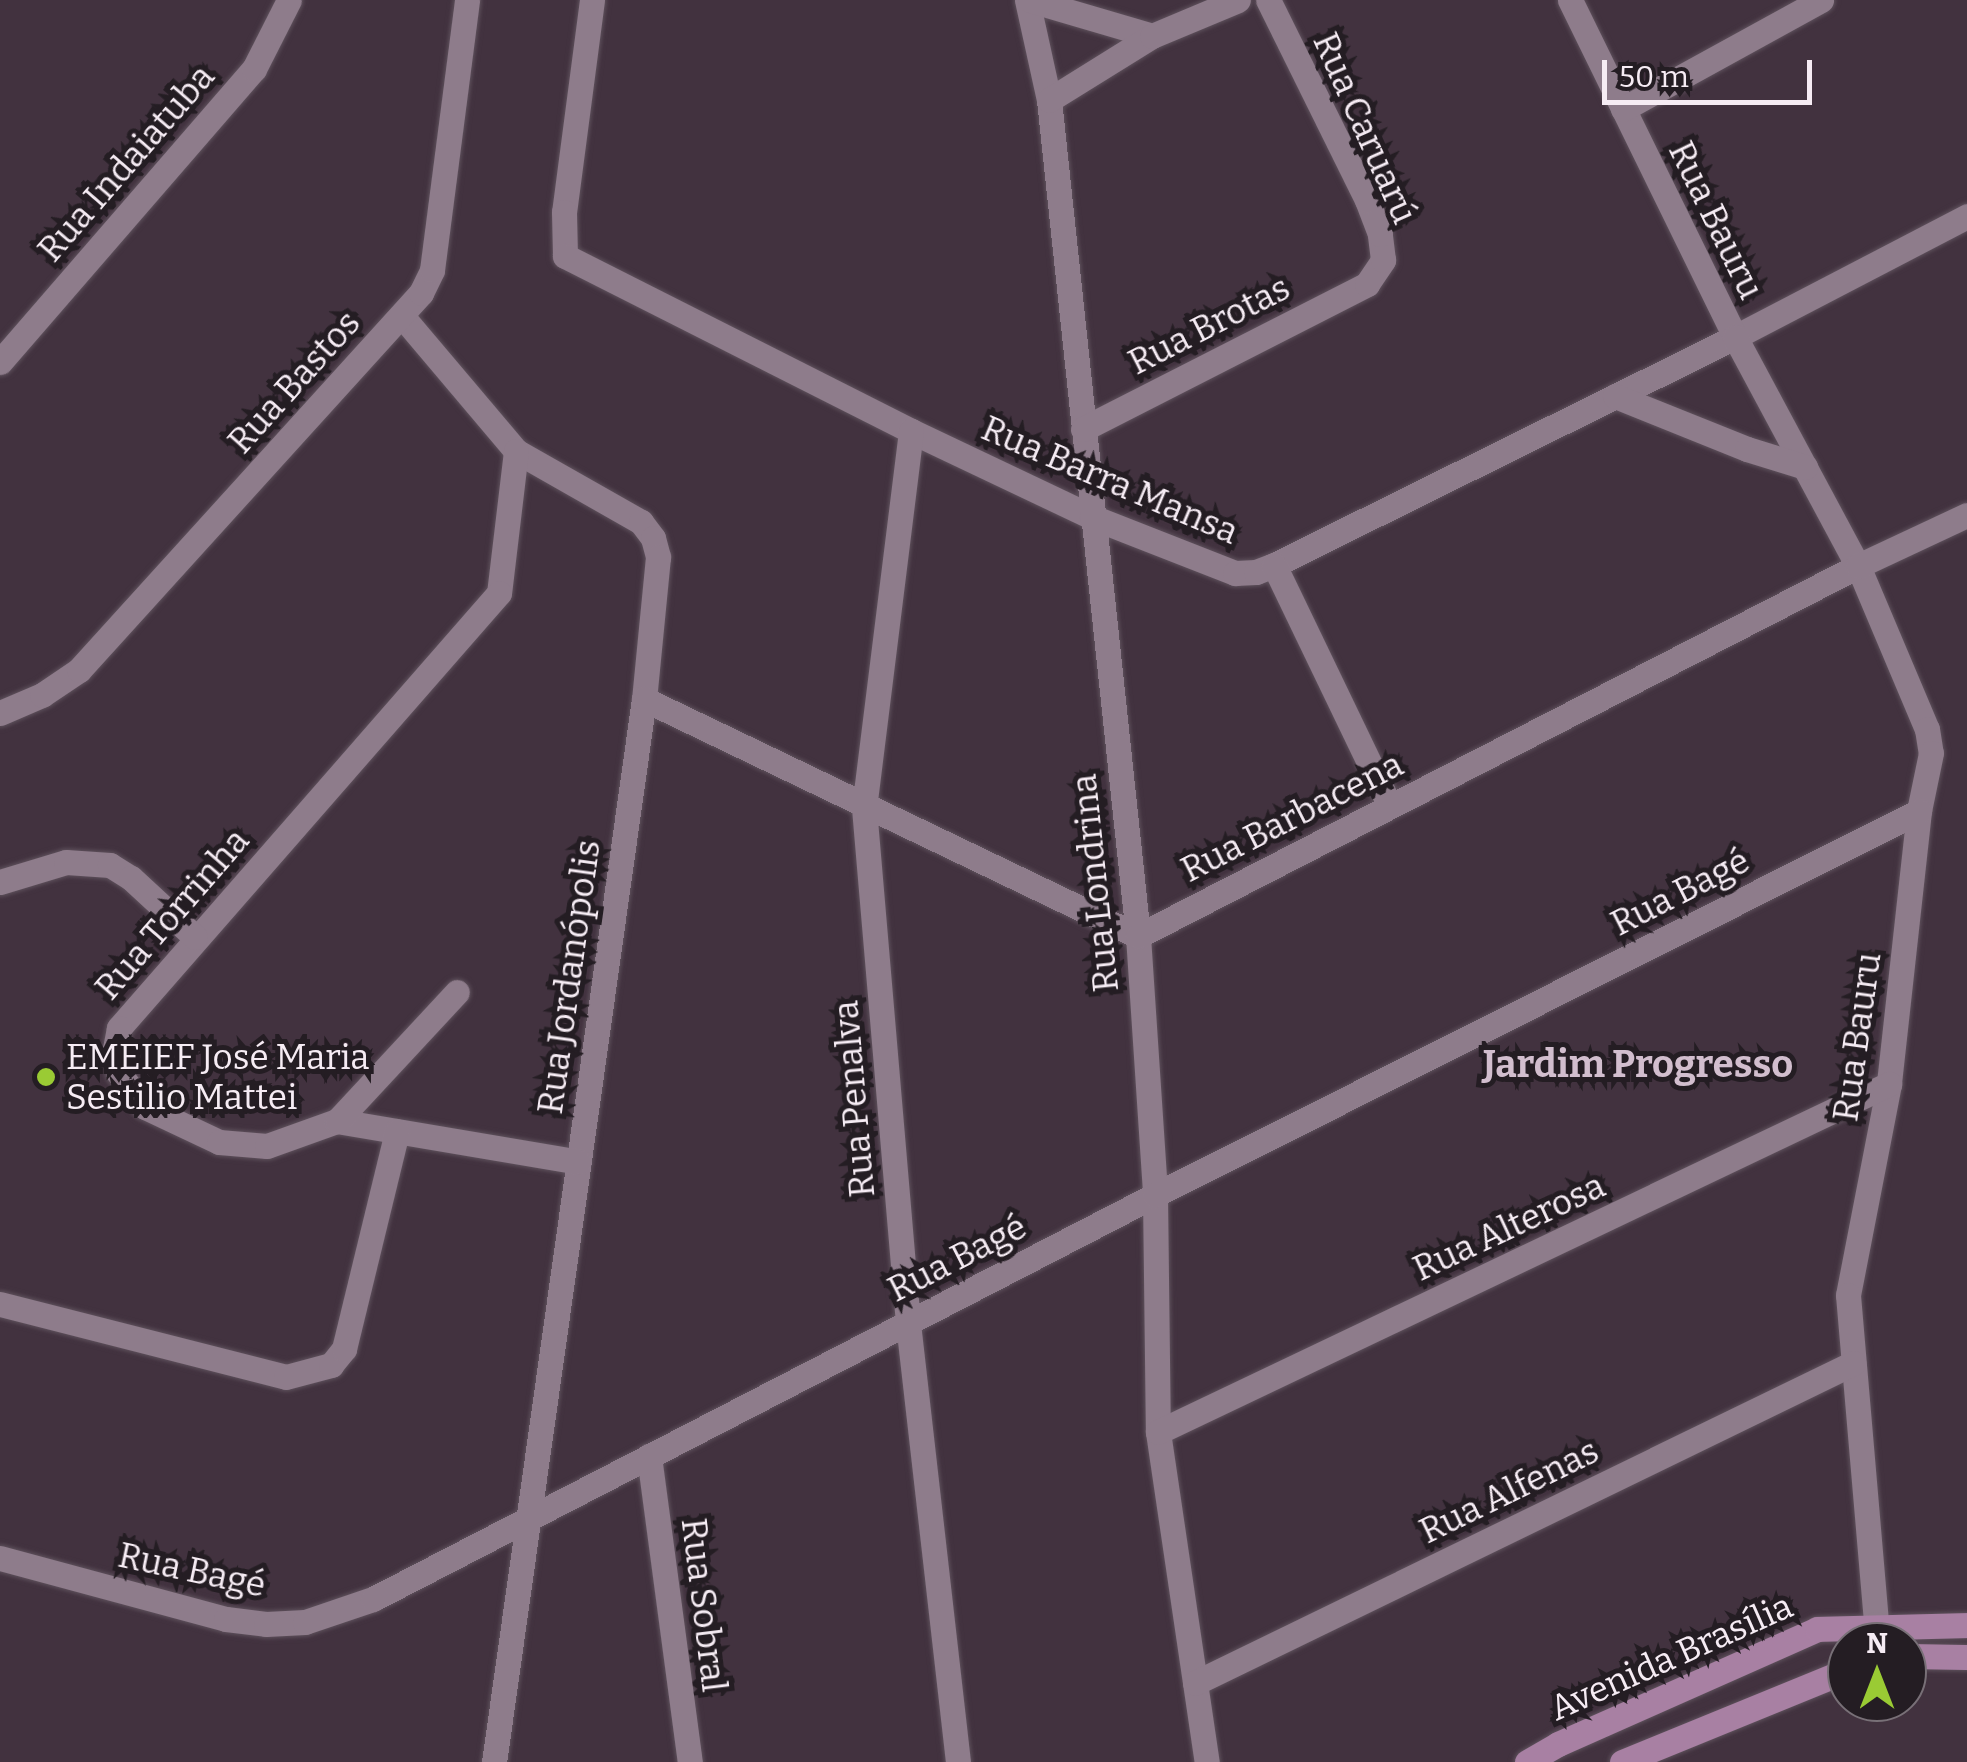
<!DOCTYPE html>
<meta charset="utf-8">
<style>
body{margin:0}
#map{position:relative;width:1967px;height:1762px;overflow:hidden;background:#42323f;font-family:Bitter,serif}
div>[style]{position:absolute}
.roads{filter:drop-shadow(0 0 2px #5e515c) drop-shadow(0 0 2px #5e515c)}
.minor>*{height:25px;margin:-12.5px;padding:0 12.5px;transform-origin:12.5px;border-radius:12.5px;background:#8e7c8b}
.secondary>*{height:25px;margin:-12.5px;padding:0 12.5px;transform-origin:12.5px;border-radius:12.5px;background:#a880a3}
.dots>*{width:28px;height:28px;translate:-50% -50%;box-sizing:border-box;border:5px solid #241d23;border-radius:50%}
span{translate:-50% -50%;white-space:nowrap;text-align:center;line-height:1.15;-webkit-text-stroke:10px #241d23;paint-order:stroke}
.street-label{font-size:35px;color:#f6ecf4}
.poi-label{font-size:35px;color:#f6ecf4}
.left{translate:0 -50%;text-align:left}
.neighbourhood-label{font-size:38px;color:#d2bece;font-weight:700}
.north{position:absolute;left:1827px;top:1622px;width:100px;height:100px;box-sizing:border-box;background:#241d23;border:2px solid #787077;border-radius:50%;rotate:0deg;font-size:28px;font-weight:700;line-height:40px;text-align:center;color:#f6ecf4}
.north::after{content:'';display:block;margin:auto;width:35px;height:45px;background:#9acb34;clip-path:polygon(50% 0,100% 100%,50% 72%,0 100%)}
.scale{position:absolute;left:1602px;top:60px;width:210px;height:45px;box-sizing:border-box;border:5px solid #f6ecf4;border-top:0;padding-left:12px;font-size:30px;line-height:35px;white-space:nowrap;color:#f6ecf4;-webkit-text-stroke:8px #241d23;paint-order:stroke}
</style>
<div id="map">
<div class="roads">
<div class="minor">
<i style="left:592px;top:0;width:214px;rotate:97.5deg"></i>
<i style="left:564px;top:212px;width:44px;rotate:88.7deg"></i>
<i style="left:565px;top:256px;width:388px;rotate:26.8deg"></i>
<i style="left:911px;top:431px;width:200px;rotate:25.4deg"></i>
<i style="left:1092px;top:517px;width:154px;rotate:21.4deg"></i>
<i style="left:1235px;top:573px;width:21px;rotate:-3deg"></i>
<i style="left:1256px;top:572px;width:19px;rotate:-21deg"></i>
<i style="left:1274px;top:565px;width:514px;rotate:-26.32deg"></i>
<i style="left:1735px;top:337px;width:262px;rotate:-27.5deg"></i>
<i style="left:1027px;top:0;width:102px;rotate:77.6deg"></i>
<i style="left:1049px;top:100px;width:841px;rotate:83.92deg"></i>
<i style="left:1138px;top:936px;width:260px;rotate:86.2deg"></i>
<i style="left:1155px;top:1195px;width:237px;rotate:89.3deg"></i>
<i style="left:1158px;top:1432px;width:334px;rotate:81.6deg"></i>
<i style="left:1030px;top:0;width:127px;rotate:16.4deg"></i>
<i style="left:1570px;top:0;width:375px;rotate:63.9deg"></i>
<i style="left:1735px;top:337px;width:260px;rotate:61.8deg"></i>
<i style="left:1858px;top:566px;width:177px;rotate:67.1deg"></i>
<i style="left:1927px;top:729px;width:24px;rotate:81deg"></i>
<i style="left:1931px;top:753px;width:59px;rotate:101.7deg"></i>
<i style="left:1919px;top:811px;width:275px;rotate:96.3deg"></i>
<i style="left:1889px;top:1084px;width:215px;rotate:101deg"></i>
<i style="left:1848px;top:1295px;width:330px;rotate:85.1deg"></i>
<i style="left:1876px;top:1624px;width:19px;rotate:72deg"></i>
<i style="left:1049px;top:100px;width:121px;rotate:-31.9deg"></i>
<i style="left:1152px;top:36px;width:93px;rotate:-22.7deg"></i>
<i style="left:1623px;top:109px;width:226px;rotate:-28.8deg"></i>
<i style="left:402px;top:316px;width:177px;rotate:49.8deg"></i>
<i style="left:516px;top:451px;width:144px;rotate:29.6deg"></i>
<i style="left:641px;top:522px;width:20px;rotate:53deg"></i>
<i style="left:653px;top:538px;width:20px;rotate:75deg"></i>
<i style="left:658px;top:557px;width:143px;rotate:95.6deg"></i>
<i style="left:644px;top:699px;width:1074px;rotate:98.03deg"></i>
<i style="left:0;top:362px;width:388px;rotate:-49.1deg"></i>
<i style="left:254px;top:69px;width:77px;rotate:-63.1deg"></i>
<i style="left:1615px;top:396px;width:142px;rotate:21.9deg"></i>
<i style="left:1747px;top:449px;width:61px;rotate:17.2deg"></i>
<i style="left:1083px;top:429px;width:319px;rotate:-27deg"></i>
<i style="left:1367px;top:284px;width:29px;rotate:-56deg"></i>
<i style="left:1383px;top:260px;width:26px;rotate:-97deg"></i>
<i style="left:1380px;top:234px;width:36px;rotate:-111deg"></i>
<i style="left:1367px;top:200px;width:223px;rotate:-116.3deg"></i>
<i style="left:911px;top:431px;width:380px;rotate:97.1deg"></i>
<i style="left:864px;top:808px;width:517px;rotate:85.12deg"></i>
<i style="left:908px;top:1323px;width:442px;rotate:83.5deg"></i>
<i style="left:516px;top:451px;width:143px;rotate:96.8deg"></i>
<i style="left:499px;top:593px;width:578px;rotate:131.14deg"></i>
<i style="left:119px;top:1028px;width:21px;rotate:101deg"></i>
<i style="left:115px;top:1049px;width:23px;rotate:83deg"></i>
<i style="left:118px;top:1072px;width:44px;rotate:52.4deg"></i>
<i style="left:145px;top:1107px;width:82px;rotate:25.3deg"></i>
<i style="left:219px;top:1142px;width:48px;rotate:4.8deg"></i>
<i style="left:267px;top:1146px;width:74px;rotate:-19.7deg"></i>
<i style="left:337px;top:1121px;width:245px;rotate:9.6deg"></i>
<i style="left:1274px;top:565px;width:267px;rotate:64.3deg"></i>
<i style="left:644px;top:699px;width:548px;rotate:25.63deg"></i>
<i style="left:1138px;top:936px;width:810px;rotate:-27.2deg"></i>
<i style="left:1858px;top:566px;width:120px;rotate:-25.1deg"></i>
<i style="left:0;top:713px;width:46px;rotate:-23.2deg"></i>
<i style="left:42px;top:695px;width:45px;rotate:-34deg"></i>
<i style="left:79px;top:670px;width:509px;rotate:-47.79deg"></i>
<i style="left:421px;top:293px;width:25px;rotate:-64deg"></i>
<i style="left:432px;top:270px;width:272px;rotate:-82.6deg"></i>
<i style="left:0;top:882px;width:69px;rotate:-16.9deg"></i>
<i style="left:66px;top:862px;width:44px;rotate:3.9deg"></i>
<i style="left:110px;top:865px;width:25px;rotate:32deg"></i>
<i style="left:131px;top:878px;width:87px;rotate:42.7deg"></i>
<i style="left:337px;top:1121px;width:176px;rotate:-47.1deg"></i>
<i style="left:0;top:1304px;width:295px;rotate:14.3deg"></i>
<i style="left:286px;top:1377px;width:47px;rotate:-14.9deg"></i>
<i style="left:331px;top:1365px;width:21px;rotate:-51deg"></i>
<i style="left:344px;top:1349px;width:224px;rotate:-76.3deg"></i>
<i style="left:1158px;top:1432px;width:810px;rotate:-25.46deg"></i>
<i style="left:649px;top:1456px;width:309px;rotate:82.4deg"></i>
<i style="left:0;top:1558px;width:234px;rotate:15.1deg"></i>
<i style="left:226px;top:1619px;width:40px;rotate:7.1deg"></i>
<i style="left:266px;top:1624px;width:39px;rotate:-3deg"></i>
<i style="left:305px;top:1622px;width:72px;rotate:-18.7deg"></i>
<i style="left:373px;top:1599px;width:880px;rotate:-27.32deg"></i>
<i style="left:1155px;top:1195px;width:855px;rotate:-26.68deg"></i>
<i style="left:1195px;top:1683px;width:732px;rotate:-25.93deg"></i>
</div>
<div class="secondary">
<i style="left:1907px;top:1656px;width:60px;rotate:1deg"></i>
<i style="left:1527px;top:1762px;width:36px;rotate:-30deg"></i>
<i style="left:1558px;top:1744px;width:283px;rotate:-23.9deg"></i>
<i style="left:1817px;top:1629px;width:150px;rotate:-1.5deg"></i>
<i style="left:1622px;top:1762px;width:243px;rotate:-22.2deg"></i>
</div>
</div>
<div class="dots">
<i style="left:46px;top:1077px;background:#9acb34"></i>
</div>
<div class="street-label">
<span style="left:1365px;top:128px;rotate:66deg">Rua Caruarú</span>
<span style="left:126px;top:163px;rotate:-49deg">Rua Indaiatuba</span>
<span style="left:1716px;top:220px;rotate:64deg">Rua Bauru</span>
<span style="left:1209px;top:325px;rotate:-27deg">Rua Brotas</span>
<span style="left:294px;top:382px;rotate:-48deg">Rua Bastos</span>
<span style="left:1110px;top:480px;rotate:23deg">Rua Barra Mansa</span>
<span style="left:1292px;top:817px;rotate:-27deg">Rua Barbacena</span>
<span style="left:1095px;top:883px;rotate:-96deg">Rua Londrina</span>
<span style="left:1680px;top:892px;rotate:-27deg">Rua Bagé</span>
<span style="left:172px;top:914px;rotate:-49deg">Rua Torrinha</span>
<span style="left:569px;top:977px;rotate:-82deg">Rua Jordanópolis</span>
<span style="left:1857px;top:1037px;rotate:-82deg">Rua Bauru</span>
<span style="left:854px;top:1099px;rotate:-95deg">Rua Penalva</span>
<span style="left:1509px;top:1227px;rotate:-25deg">Rua Alterosa</span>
<span style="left:957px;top:1258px;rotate:-27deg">Rua Bagé</span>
<span style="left:1509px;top:1491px;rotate:-26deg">Rua Alfenas</span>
<span style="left:192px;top:1570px;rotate:12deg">Rua Bagé</span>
<span style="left:704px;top:1605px;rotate:83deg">Rua Sobral</span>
<span style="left:1671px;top:1657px;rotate:-24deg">Avenida Brasília</span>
</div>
<div class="poi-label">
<span class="left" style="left:66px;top:1077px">EMEIEF José Maria<br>Sestilio Mattei</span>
</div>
<div class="neighbourhood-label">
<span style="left:1638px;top:1065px">Jardim Progresso</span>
</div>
<div class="north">N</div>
<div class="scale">50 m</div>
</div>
